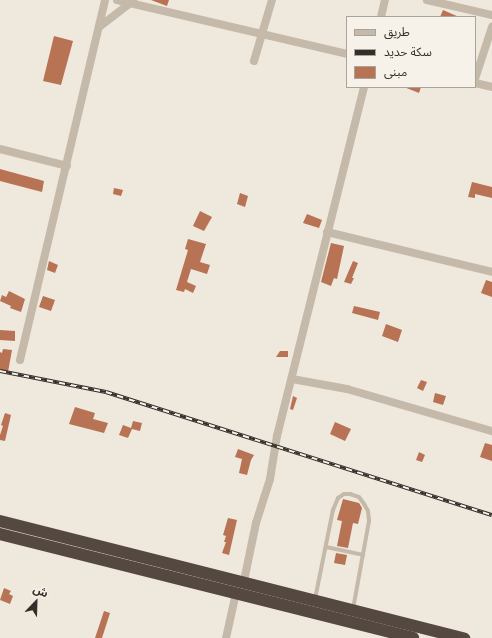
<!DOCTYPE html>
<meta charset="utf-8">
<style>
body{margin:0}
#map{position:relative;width:492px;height:638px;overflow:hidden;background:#efe8dd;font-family:"Space Grotesk","Noto Sans Arabic",sans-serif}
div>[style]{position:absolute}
.building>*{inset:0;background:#b77353}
.lane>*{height:4px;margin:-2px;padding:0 2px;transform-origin:2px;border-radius:2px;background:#c5b9aa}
.street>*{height:8px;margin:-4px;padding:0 4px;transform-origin:4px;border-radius:4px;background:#c5b9aa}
.highway>*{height:12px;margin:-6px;padding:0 6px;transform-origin:6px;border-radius:6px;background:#544841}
.rail>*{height:3.5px;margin-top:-1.75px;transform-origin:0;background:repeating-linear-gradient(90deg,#f7f2e9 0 6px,#342d29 0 12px);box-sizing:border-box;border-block:1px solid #342d29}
span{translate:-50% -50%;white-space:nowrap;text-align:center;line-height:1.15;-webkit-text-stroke:4px #f7f2e9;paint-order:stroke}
.legend{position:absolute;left:346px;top:16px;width:130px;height:72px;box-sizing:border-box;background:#f7f2e9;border:1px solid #a9a39c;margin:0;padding:5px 7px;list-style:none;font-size:12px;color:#342d29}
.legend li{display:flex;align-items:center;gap:8px;height:20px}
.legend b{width:20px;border:1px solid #a9a39c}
.north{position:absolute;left:16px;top:582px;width:40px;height:40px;-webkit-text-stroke:3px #f7f2e9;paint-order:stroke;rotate:23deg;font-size:11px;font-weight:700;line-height:16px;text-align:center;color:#342d29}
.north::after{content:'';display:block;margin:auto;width:14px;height:18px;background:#342d29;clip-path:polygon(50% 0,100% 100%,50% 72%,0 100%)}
</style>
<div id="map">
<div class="building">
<i style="clip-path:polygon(151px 0,169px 0,167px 6px)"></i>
<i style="clip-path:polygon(443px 10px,459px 17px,440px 17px)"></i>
<i style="clip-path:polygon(54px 36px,73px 41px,61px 85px,43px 81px)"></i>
<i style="clip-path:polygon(404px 87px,421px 87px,419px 93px)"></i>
<i style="clip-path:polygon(0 169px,44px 181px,42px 192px,0 181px)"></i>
<i style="clip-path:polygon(472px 182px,492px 187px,492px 198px,475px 194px,475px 198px,468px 197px)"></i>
<i style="clip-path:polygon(114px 188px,123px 190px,121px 196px,113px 194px)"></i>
<i style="clip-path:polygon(240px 193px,248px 196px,245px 207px,237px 204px)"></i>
<i style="clip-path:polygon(200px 211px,212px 217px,204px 231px,193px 226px)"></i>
<i style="clip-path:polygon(307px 214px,322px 220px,319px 228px,303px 223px)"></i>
<i style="clip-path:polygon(188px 239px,206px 244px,200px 262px,210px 265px,207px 274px,191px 269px,187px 282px,196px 286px,193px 293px,185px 289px,184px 292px,176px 290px,188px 250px,185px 249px)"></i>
<i style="clip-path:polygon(331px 243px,344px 246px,337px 279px,334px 278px,331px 286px,321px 282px)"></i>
<i style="clip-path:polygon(49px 261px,58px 265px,55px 273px,47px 270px)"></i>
<i style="clip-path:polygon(353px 261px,358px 263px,352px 278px,354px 278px,351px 284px,344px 282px)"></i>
<i style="clip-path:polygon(486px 280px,492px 282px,492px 297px,481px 293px)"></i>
<i style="clip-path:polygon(9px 291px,25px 299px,21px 312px,10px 308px,11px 306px,0 301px,2px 295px,6px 297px)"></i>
<i style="clip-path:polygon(43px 296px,55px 300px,51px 311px,39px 307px)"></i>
<i style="clip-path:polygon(354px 306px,380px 312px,378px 320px,352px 313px)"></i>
<i style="clip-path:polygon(386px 324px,402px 330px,398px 342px,382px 336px)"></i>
<i style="clip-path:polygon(0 330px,15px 331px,15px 341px,0 340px)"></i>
<i style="clip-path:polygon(3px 349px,12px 350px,8px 372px,0 370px,0 352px,2px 353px)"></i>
<i style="clip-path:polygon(280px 351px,288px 351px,288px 357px,276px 357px)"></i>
<i style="clip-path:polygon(421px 380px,427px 382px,423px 391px,417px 388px)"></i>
<i style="clip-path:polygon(435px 393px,446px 396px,443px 405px,433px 402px)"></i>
<i style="clip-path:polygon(293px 396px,297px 398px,293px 410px,290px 409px)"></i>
<i style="clip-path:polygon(75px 407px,95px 413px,93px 419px,108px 423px,104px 433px,69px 424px)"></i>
<i style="clip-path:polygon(5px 413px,11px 415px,5px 441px,0 440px,0 435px,3px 426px,1px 425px)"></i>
<i style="clip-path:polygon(133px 421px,142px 423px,140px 431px,132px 429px,128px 438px,119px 435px,123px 425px,131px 428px)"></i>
<i style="clip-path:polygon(335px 422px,351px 429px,345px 441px,330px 434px)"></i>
<i style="clip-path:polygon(485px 443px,492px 445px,492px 461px,480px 457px)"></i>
<i style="clip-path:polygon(238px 449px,254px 455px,251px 460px,247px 475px,239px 473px,242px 459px,235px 457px)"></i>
<i style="clip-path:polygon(419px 452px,425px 455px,422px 462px,416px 460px)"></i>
<i style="clip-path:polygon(343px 499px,359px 503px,362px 508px,358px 524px,353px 523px,348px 548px,337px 546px,342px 521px,337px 520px)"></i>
<i style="clip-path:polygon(228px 518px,237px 520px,229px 555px,222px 553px,226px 542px,224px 542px,226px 536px,223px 535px)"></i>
<i style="clip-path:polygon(336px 553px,347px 555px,345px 565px,334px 563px)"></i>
<i style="clip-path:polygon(4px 588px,11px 591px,9px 594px,13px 596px,10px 604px,0 600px)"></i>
<i style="clip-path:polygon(104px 611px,110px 613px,102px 638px,95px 638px)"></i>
</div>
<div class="lane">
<i style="left:326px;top:547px;width:38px;rotate:12deg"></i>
<i style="left:315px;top:599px;width:91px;rotate:-78.6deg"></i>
<i style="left:333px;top:510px;width:13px;rotate:-67deg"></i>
<i style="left:338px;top:498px;width:7px;rotate:-34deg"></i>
<i style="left:344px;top:494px;width:6px"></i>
<i style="left:350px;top:494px;width:9px;rotate:18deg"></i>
<i style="left:359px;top:497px;width:9px;rotate:54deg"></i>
<i style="left:364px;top:504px;width:8px;rotate:60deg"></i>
<i style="left:368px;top:511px;width:10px;rotate:84deg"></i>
<i style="left:369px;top:521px;width:89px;rotate:100.3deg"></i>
</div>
<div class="street">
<i style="left:117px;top:0;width:236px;rotate:13.2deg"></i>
<i style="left:427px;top:0;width:67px;rotate:13deg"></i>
<i style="left:381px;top:17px;width:17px;rotate:-77deg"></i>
<i style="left:99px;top:27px;width:43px;rotate:-37.4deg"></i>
<i style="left:254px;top:61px;width:64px;rotate:-73.6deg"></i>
<i style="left:475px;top:79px;width:55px;rotate:-71.9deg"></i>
<i style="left:475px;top:83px;width:17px;rotate:13deg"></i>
<i style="left:0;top:149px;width:69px;rotate:14.2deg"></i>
<i style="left:327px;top:232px;width:170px;rotate:13.6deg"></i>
<i style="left:20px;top:360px;width:370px;rotate:-76.7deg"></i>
<i style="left:292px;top:379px;width:56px;rotate:10.3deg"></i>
<i style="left:347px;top:389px;width:151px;rotate:16.2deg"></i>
<i style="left:245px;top:576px;width:54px;rotate:-78.3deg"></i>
<i style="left:256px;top:523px;width:46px;rotate:-72.3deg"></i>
<i style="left:270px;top:479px;width:44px;rotate:-80.8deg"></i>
<i style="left:277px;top:436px;width:360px;rotate:-76deg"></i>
<i style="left:226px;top:638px;width:46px;rotate:-77.5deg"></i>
</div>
<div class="highway">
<i style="left:0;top:521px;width:479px;rotate:14.2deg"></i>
<i style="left:0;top:534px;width:426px;rotate:14.1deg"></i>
</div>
<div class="rail">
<i style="left:0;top:371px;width:108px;rotate:11.2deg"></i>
<i style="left:106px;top:392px;width:405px;rotate:17.7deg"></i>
</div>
<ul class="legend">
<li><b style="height:5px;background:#c5b9aa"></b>طريق</li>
<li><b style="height:5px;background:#342d29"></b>سكة حديد</li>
<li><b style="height:11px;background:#b77353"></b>مبنى</li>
</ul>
<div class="north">ش</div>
</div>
